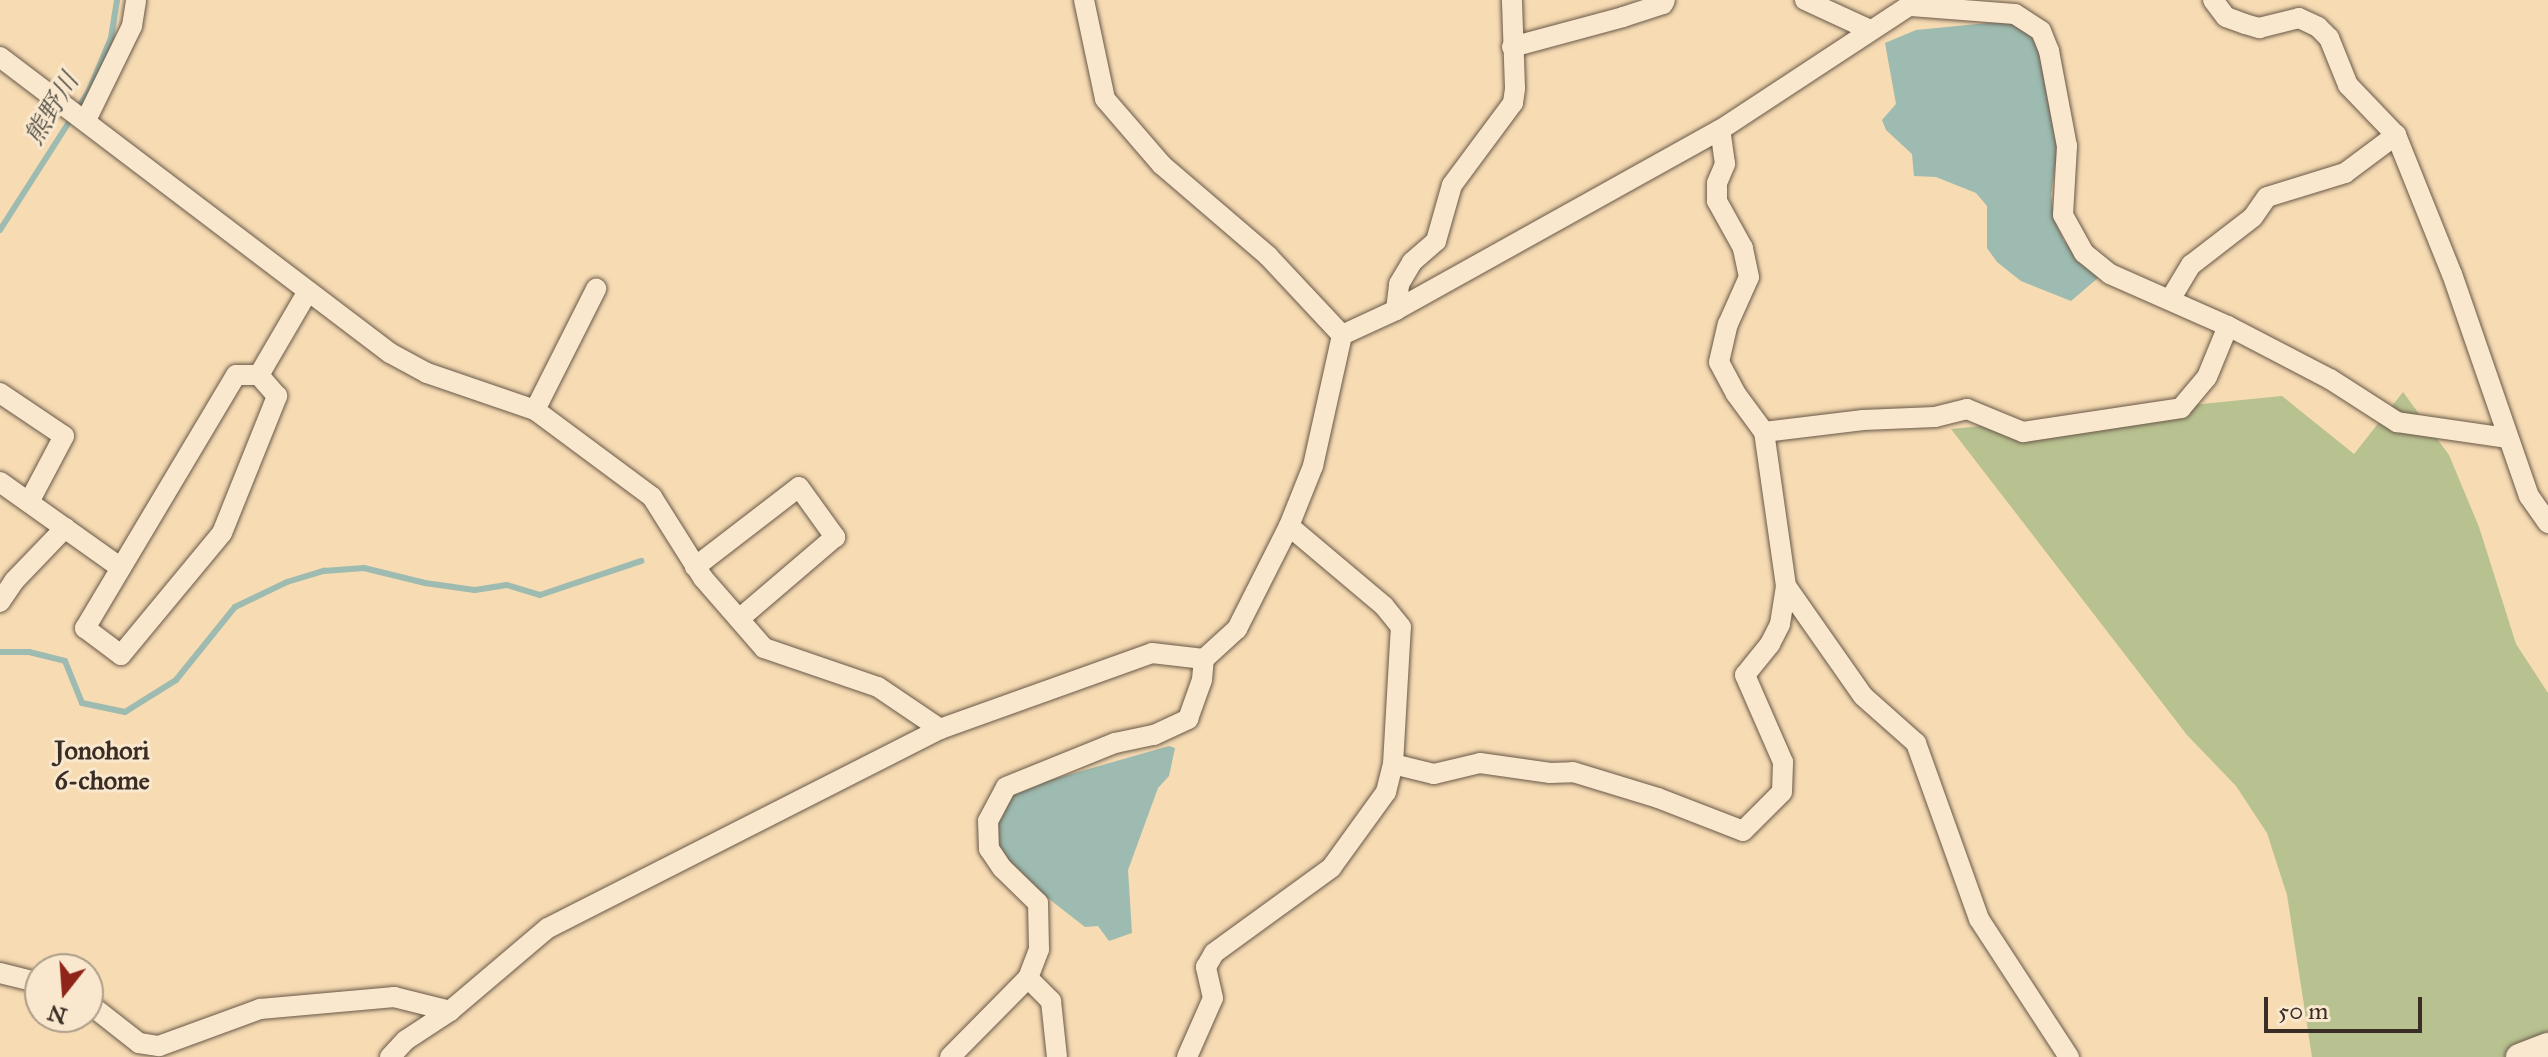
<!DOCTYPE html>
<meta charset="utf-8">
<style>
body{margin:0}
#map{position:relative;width:2548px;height:1057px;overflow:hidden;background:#f6dbb3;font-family:"IM FELL Great Primer","Noto Serif JP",serif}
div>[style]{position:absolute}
.green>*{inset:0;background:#b8c190}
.water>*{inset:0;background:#9dbbb0}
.stream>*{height:6px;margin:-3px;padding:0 3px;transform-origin:3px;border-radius:3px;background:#9dbbb0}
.roads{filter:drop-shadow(0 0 2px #695848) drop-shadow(0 0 2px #695848)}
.minor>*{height:20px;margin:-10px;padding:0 10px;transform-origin:10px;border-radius:10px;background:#f9e8ce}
.tertiary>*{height:26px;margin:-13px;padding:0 13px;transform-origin:13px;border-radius:13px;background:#f9e8ce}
span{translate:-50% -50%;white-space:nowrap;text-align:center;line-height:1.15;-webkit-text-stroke:6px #f9e8ce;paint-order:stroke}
.water-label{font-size:26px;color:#535048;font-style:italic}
.neighbourhood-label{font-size:26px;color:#3a2d25;font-weight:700}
.north{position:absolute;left:24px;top:953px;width:80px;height:80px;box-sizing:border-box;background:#f9e8ce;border:2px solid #ad9d8a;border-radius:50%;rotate:197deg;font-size:22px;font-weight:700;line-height:32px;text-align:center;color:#3a2d25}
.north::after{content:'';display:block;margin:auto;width:28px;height:36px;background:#8f2418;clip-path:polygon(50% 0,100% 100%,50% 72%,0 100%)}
.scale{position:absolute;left:2264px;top:997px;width:158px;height:36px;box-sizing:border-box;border:4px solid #3a2d25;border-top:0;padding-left:10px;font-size:24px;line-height:28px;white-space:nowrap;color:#3a2d25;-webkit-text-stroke:6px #f9e8ce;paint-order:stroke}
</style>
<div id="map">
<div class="green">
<i style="clip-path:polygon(2403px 392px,2449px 455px,2479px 527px,2516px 644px,2548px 693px,2548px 1057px,2312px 1057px,2287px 895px,2267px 833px,2236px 786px,2187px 735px,1951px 429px,2282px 396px,2354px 454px)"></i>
</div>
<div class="water">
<i style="clip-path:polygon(2008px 21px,2027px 32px,2037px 45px,2044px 69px,2059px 141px,2051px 195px,2055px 220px,2064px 241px,2099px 277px,2071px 301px,2021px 281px,1997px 262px,1987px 248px,1987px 206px,1976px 193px,1936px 177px,1914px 176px,1912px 154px,1886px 130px,1882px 120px,1896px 104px,1885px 43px,1916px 30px)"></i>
<i style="clip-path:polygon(1169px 746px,1175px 748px,1169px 776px,1158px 788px,1128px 870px,1132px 933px,1109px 941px,1098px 926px,1085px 927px,1031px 885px,1007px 860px,996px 841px,994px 827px,1015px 790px)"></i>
</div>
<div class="stream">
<i style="left:0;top:230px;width:165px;rotate:-57.4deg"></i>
<i style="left:89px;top:91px;width:57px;rotate:-67.5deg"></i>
<i style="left:111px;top:38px;width:38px;rotate:-81deg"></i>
<i style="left:0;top:652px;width:29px"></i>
<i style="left:29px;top:652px;width:37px;rotate:14deg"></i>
<i style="left:65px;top:661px;width:45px;rotate:68deg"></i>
<i style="left:82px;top:703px;width:44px;rotate:11.8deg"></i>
<i style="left:125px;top:712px;width:60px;rotate:-32.1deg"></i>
<i style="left:176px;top:680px;width:94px;rotate:-51.1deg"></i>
<i style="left:235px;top:607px;width:58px;rotate:-25.7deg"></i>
<i style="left:287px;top:582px;width:39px;rotate:-17deg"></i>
<i style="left:324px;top:571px;width:40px;rotate:-4.3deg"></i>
<i style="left:364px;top:568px;width:63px;rotate:13.8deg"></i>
<i style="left:425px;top:583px;width:50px;rotate:8deg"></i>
<i style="left:475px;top:590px;width:32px;rotate:-9deg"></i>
<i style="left:507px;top:585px;width:34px;rotate:17deg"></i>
<i style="left:540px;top:595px;width:107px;rotate:-18.6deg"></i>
</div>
<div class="roads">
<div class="minor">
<i style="left:1084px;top:0;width:101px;rotate:78deg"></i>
<i style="left:1105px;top:99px;width:87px;rotate:49.2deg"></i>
<i style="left:1162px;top:165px;width:140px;rotate:40.6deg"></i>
<i style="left:1268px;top:256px;width:108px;rotate:46.9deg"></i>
<i style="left:1805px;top:0;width:72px;rotate:24.8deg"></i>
<i style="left:2213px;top:0;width:21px;rotate:53deg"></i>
<i style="left:2226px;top:17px;width:20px;rotate:20deg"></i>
<i style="left:2245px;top:24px;width:15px;rotate:16deg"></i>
<i style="left:2259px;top:28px;width:41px;rotate:-14deg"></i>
<i style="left:2299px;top:18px;width:21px;rotate:25deg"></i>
<i style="left:2318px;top:27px;width:16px;rotate:45deg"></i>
<i style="left:2329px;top:38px;width:51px;rotate:68deg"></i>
<i style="left:2348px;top:85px;width:69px;rotate:46.2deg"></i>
<i style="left:2396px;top:135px;width:150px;rotate:68.1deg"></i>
<i style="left:2452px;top:274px;width:235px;rotate:70.9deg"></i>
<i style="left:2529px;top:496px;width:33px;rotate:55deg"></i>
<i style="left:1911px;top:6px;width:104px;rotate:4.4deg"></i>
<i style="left:2015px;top:14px;width:31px;rotate:33deg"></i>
<i style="left:2041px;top:31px;width:22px;rotate:68deg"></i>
<i style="left:2049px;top:51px;width:97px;rotate:79.3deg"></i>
<i style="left:2067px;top:146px;width:69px;rotate:93.3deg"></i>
<i style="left:2063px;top:215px;width:43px;rotate:61.1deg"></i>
<i style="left:2084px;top:253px;width:33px;rotate:39deg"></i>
<i style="left:2110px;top:274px;width:129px;rotate:23.8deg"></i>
<i style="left:2228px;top:326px;width:115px;rotate:27.5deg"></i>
<i style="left:2330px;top:379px;width:80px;rotate:32.7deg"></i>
<i style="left:2397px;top:422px;width:111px;rotate:8.3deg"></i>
<i style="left:1512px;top:47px;width:115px;rotate:-15.1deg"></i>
<i style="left:1623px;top:17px;width:42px;rotate:-18deg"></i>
<i style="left:1663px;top:4px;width:4px;rotate:-63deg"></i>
<i style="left:0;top:57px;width:490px;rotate:37.2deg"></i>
<i style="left:390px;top:353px;width:42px;rotate:28.4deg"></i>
<i style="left:427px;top:373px;width:114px;rotate:18.9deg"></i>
<i style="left:535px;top:410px;width:146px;rotate:36.6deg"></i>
<i style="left:652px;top:497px;width:96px;rotate:57.8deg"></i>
<i style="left:703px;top:578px;width:93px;rotate:48.9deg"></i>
<i style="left:764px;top:648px;width:120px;rotate:18.9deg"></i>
<i style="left:878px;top:687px;width:75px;rotate:34.1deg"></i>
<i style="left:86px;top:120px;width:105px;rotate:-63.9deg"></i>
<i style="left:132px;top:26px;width:26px;rotate:-81deg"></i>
<i style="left:2171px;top:298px;width:39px;rotate:-59deg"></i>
<i style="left:2191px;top:265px;width:78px;rotate:-37.7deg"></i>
<i style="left:2253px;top:217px;width:24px;rotate:-55deg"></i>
<i style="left:2267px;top:197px;width:82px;rotate:-17.1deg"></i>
<i style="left:2345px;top:173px;width:64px;rotate:-36.7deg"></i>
<i style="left:1396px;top:310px;width:26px;rotate:-83deg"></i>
<i style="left:1399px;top:284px;width:26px;rotate:-59deg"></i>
<i style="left:1412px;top:262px;width:32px;rotate:-41deg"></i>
<i style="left:1436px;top:241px;width:58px;rotate:-74.1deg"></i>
<i style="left:1452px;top:185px;width:102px;rotate:-53.4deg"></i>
<i style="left:1513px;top:103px;width:15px;rotate:-82deg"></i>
<i style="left:1515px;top:88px;width:88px;rotate:-92deg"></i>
<i style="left:259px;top:375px;width:23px;rotate:180deg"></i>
<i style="left:236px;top:375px;width:295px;rotate:120.8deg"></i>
<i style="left:85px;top:628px;width:45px;rotate:36.9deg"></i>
<i style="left:121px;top:655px;width:158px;rotate:-50.4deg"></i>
<i style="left:222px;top:533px;width:148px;rotate:-68.1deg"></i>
<i style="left:277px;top:396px;width:28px;rotate:-131deg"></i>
<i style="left:259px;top:375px;width:97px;rotate:-59.7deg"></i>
<i style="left:0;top:393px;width:77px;rotate:33.9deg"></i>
<i style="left:64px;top:436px;width:75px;rotate:117.9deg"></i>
<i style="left:535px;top:410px;width:136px;rotate:-63.2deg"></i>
<i style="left:1764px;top:432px;width:100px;rotate:-6.9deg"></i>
<i style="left:1863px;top:420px;width:72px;rotate:-2.4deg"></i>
<i style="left:1935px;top:417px;width:33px;rotate:-14deg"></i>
<i style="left:1967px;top:409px;width:61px;rotate:22.3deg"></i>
<i style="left:2023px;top:432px;width:160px;rotate:-8.6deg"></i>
<i style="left:2181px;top:408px;width:40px;rotate:-50deg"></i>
<i style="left:2207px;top:377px;width:55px;rotate:-67.6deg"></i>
<i style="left:0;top:482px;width:148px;rotate:35.4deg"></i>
<i style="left:695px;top:567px;width:131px;rotate:-37.6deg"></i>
<i style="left:799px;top:487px;width:62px;rotate:54.2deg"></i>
<i style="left:835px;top:537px;width:126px;rotate:139.5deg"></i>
<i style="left:1786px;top:586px;width:134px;rotate:55deg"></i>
<i style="left:1863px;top:696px;width:71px;rotate:41.6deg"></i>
<i style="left:1916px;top:743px;width:187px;rotate:70.3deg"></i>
<i style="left:1979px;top:919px;width:165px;rotate:56.9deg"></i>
<i style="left:0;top:602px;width:25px;rotate:-56deg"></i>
<i style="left:14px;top:581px;width:74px;rotate:-46.1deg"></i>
<i style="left:1393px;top:764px;width:42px;rotate:13.7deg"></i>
<i style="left:1434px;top:774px;width:47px;rotate:-13.4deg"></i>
<i style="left:1480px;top:763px;width:71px;rotate:8.1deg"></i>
<i style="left:1550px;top:773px;width:23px;rotate:-2deg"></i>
<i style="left:1573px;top:772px;width:89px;rotate:17deg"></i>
<i style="left:1658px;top:798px;width:91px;rotate:21.2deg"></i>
<i style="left:1743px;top:831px;width:55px;rotate:-45deg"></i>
<i style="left:1782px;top:792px;width:30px;rotate:-88deg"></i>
<i style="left:1783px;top:762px;width:95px;rotate:-113.6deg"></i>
<i style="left:1745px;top:675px;width:40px;rotate:-51deg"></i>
<i style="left:1770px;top:644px;width:22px;rotate:-63deg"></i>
<i style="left:1780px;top:624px;width:38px;rotate:-81deg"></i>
<i style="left:1786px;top:586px;width:156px;rotate:-98.1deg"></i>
<i style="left:1764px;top:432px;width:47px;rotate:-126.4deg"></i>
<i style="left:1736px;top:394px;width:36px;rotate:-118deg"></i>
<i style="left:1719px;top:362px;width:39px;rotate:-77deg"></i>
<i style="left:1728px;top:324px;width:51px;rotate:-65.9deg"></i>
<i style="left:1749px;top:277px;width:30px;rotate:-102deg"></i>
<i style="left:1743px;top:248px;width:54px;rotate:-119deg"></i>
<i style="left:1717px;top:201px;width:18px;rotate:-90deg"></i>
<i style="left:1717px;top:183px;width:21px;rotate:-67deg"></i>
<i style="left:1725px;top:164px;width:34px;rotate:-98deg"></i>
<i style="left:0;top:973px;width:41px;rotate:14deg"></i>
<i style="left:1028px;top:978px;width:33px;rotate:45deg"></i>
<i style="left:1051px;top:1001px;width:56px;rotate:83.9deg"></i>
<i style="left:88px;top:1003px;width:65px;rotate:38.1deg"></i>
<i style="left:139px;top:1043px;width:20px;rotate:9deg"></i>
<i style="left:159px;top:1046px;width:108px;rotate:-20.1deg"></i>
<i style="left:260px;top:1009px;width:135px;rotate:-5.1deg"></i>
<i style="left:394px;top:997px;width:58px;rotate:14deg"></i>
<i style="left:390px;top:1057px;width:23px;rotate:-47deg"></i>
<i style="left:406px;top:1040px;width:53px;rotate:-33.4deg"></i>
<i style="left:450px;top:1011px;width:128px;rotate:-40.3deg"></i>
<i style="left:548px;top:928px;width:440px;rotate:-26.9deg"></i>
<i style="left:940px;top:729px;width:225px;rotate:-19.7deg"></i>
<i style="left:1152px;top:653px;width:52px;rotate:6.6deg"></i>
<i style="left:1204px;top:659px;width:45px;rotate:-42.3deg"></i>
<i style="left:1237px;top:629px;width:115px;rotate:-63.2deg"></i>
<i style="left:1289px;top:526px;width:65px;rotate:-68.2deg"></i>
<i style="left:1313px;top:466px;width:134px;rotate:-77.5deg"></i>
<i style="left:1342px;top:335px;width:60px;rotate:-24.8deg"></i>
<i style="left:1396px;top:310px;width:371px;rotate:-29.1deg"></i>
<i style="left:1720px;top:130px;width:237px;rotate:-33.3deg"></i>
<i style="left:950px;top:1057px;width:111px;rotate:-45.4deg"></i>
<i style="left:1028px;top:978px;width:31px;rotate:-69deg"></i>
<i style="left:1039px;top:949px;width:46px;rotate:-91.2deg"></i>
<i style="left:1038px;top:903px;width:50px;rotate:-135.8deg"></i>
<i style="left:1002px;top:868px;width:23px;rotate:-124deg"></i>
<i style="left:989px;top:849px;width:28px;rotate:-92deg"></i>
<i style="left:988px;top:821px;width:38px;rotate:-62deg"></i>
<i style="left:1006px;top:787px;width:118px;rotate:-22deg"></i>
<i style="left:1115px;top:743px;width:40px;rotate:-12deg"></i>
<i style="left:1154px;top:735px;width:38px;rotate:-25deg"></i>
<i style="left:1188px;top:719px;width:41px;rotate:-70.3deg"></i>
<i style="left:1202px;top:680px;width:21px;rotate:-85deg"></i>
<i style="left:1187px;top:1057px;width:64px;rotate:-66.2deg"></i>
<i style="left:1213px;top:998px;width:32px;rotate:-103deg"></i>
<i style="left:1206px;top:967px;width:16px;rotate:-60deg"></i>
<i style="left:1214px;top:953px;width:145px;rotate:-36deg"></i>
<i style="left:1331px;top:868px;width:94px;rotate:-54.1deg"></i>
<i style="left:1386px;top:792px;width:29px;rotate:-76deg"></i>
<i style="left:1393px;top:764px;width:137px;rotate:-86.7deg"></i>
<i style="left:1401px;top:627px;width:27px;rotate:-129deg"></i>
<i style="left:1384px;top:606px;width:124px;rotate:-139.9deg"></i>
</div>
<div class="tertiary">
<i style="left:2519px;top:1057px;width:31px;rotate:-21deg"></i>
</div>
</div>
<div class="water-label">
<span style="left:52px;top:109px;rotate:-59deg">熊野川</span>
</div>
<div class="neighbourhood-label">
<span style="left:102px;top:766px">Jonohori<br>6-chome</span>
</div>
<div class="north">N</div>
<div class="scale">50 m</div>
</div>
